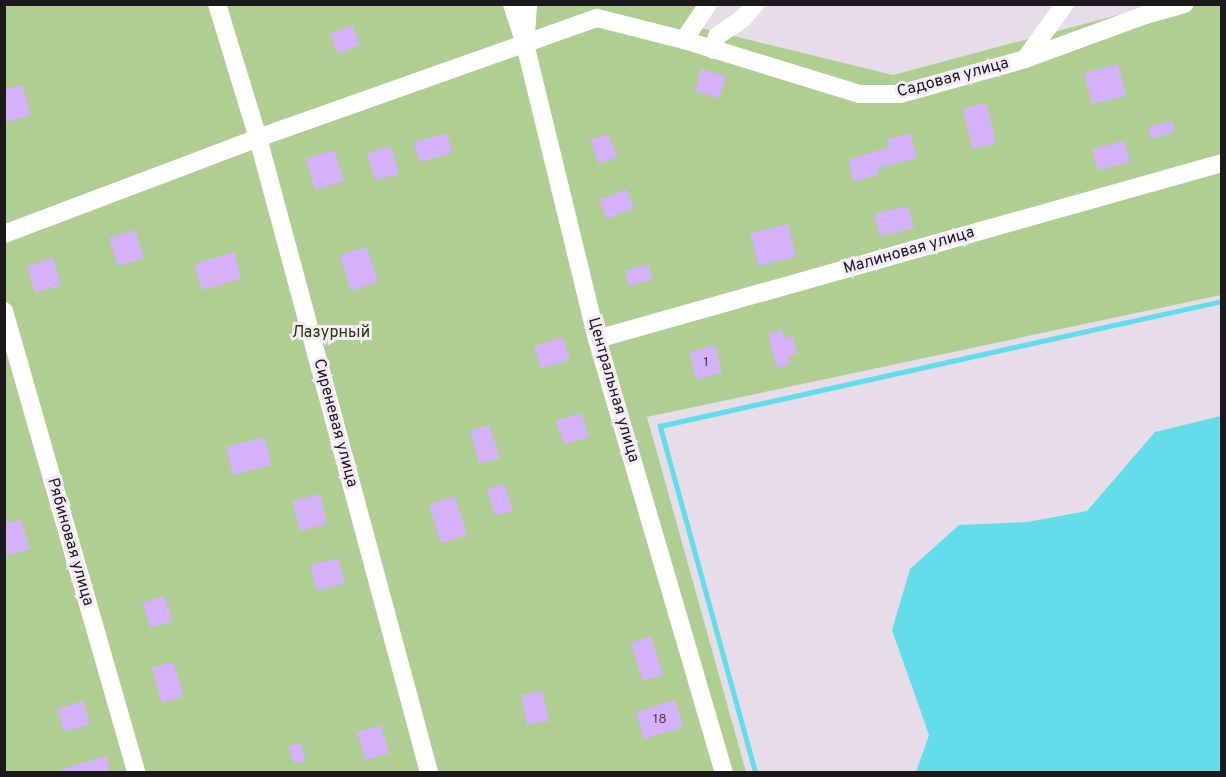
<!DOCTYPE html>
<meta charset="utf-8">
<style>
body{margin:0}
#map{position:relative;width:1226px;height:777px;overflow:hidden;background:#e7dde9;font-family:Overpass,sans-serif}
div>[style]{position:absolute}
.green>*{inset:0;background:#afcf92}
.water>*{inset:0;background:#63ddea}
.stream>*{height:4.5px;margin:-2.25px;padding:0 2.25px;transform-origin:2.25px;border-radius:2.25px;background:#63ddea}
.building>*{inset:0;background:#d5b1fc}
.minor>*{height:18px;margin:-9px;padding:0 9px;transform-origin:9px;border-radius:9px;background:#fff}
span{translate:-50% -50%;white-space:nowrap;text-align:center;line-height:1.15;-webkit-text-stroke:6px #f5ebf7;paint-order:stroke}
.number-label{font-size:14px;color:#4a3f55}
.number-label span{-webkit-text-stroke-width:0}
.street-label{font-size:16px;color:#1c191d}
.park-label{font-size:16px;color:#243c05}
.frame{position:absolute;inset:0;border:6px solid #1c191d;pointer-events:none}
</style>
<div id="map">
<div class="green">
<i style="clip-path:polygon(5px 5px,717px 5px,701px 28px,893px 75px,1155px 5px,1221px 5px,1221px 295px,647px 417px,746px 772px,5px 772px)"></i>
</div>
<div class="water">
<i style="clip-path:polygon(1221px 416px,1221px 772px,916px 772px,929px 735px,892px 630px,910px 569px,959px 525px,1027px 522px,1087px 511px,1155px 432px)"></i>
</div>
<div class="stream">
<i style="left:755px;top:772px;width:359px;rotate:-105.4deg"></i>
<i style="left:660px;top:426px;width:576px;rotate:-12.54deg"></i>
</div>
<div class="building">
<i style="clip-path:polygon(352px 25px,360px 45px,338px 54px,330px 34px)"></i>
<i style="clip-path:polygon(1118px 64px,1126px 96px,1092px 104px,1084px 73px)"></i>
<i style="clip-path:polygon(701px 69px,726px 76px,719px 98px,695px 91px)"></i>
<i style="clip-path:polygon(22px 85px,31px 115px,4px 123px,4px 90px)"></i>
<i style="clip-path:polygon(986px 103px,996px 143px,973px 149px,963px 109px)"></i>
<i style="clip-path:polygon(1172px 121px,1175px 132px,1151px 139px,1148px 127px)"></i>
<i style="clip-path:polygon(447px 133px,452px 153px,420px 162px,414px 142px)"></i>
<i style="clip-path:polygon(910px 133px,917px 158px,877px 169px,879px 174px,854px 182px,848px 160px,889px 147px,887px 139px)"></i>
<i style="clip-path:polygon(608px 134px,617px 157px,599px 164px,590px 140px)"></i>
<i style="clip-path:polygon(1124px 141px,1130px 162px,1097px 170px,1092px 149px)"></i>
<i style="clip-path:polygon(391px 146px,399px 174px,375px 180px,367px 153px)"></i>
<i style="clip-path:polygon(334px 150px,344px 181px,315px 190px,306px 159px)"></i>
<i style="clip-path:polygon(626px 189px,634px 208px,607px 219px,599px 200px)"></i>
<i style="clip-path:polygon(908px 206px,914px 228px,880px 236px,874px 214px)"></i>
<i style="clip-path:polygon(788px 224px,796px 257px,759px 266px,750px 233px)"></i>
<i style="clip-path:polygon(135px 230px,144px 258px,118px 266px,109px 238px)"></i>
<i style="clip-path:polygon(367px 247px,378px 282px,351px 291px,340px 255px)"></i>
<i style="clip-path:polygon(234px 252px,241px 279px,202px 290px,194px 264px)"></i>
<i style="clip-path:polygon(53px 258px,61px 285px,35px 293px,27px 266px)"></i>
<i style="clip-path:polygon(648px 264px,653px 279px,630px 286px,625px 271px)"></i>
<i style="clip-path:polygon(782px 330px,784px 338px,793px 336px,797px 353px,788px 356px,791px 364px,777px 368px,768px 334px)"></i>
<i style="clip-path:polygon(563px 337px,570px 359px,541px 369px,534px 346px)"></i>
<i style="clip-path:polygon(715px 345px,722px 373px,696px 380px,690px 352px)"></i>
<i style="clip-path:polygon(581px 413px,589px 437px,564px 444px,556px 421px)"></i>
<i style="clip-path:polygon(489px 425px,500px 458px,480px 464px,470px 431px)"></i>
<i style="clip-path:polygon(264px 437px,272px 465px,233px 475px,226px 447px)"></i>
<i style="clip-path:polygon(504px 484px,513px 511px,495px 516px,487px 489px)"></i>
<i style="clip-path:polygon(320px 494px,327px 524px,300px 531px,292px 501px)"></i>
<i style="clip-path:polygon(455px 496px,467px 535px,441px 543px,429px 504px)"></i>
<i style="clip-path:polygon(21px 519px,30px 549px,4px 556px,4px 524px)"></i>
<i style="clip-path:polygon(338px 558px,345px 583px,317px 591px,310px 565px)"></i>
<i style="clip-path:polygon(164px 596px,173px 621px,151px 628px,142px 603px)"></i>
<i style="clip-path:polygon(651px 636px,663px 675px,643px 681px,631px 643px)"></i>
<i style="clip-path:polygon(173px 662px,184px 696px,162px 703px,152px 668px)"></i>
<i style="clip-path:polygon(542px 691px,549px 721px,527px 725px,521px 695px)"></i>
<i style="clip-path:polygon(675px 700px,683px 727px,644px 739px,636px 712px)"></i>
<i style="clip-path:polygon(83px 701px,90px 724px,64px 732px,57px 709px)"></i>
<i style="clip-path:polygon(381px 725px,389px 753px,366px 760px,357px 732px)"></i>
<i style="clip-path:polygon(300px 742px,306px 760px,295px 764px,288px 747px)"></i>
<i style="clip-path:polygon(106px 756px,110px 772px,62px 772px,62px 769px)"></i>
</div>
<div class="minor">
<i style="left:217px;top:4px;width:140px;rotate:73deg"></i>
<i style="left:258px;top:138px;width:657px;rotate:74.91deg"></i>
<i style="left:512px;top:4px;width:42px;rotate:72deg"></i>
<i style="left:525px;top:44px;width:304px;rotate:76.3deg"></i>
<i style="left:597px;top:339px;width:451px;rotate:73.7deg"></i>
<i style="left:526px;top:34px;width:30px;rotate:-86deg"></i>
<i style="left:684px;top:40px;width:43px;rotate:-56.3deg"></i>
<i style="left:714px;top:50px;width:14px;rotate:-78deg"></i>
<i style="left:717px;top:36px;width:29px;rotate:-34deg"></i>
<i style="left:741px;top:20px;width:22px;rotate:-47deg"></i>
<i style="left:1025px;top:59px;width:68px;rotate:-54deg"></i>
<i style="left:4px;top:234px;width:272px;rotate:-20.7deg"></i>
<i style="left:258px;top:138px;width:360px;rotate:-19.5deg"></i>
<i style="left:597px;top:18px;width:90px;rotate:14.2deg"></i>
<i style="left:684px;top:40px;width:184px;rotate:17.1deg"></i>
<i style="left:860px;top:94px;width:40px"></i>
<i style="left:900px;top:94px;width:130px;rotate:-15.6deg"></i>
<i style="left:1025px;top:59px;width:128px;rotate:-20.1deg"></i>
<i style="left:1145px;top:15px;width:41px;rotate:-15.4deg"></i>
<i style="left:4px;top:311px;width:480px;rotate:74deg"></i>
<i style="left:597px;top:339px;width:649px;rotate:-15.73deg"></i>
</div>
<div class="number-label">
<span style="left:706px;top:363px">1</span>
<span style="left:660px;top:720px">18</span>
</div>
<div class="street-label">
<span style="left:953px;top:78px;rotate:-15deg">Садовая улица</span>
<span style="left:909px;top:251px;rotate:-16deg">Малиновая улица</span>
<span style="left:613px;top:390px;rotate:74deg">Центральная улица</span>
<span style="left:335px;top:423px;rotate:75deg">Сиреневая улица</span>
<span style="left:70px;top:542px;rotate:74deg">Рябиновая улица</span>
</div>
<div class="park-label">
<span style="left:331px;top:333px">Лазурный</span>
</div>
<div class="frame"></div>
</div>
